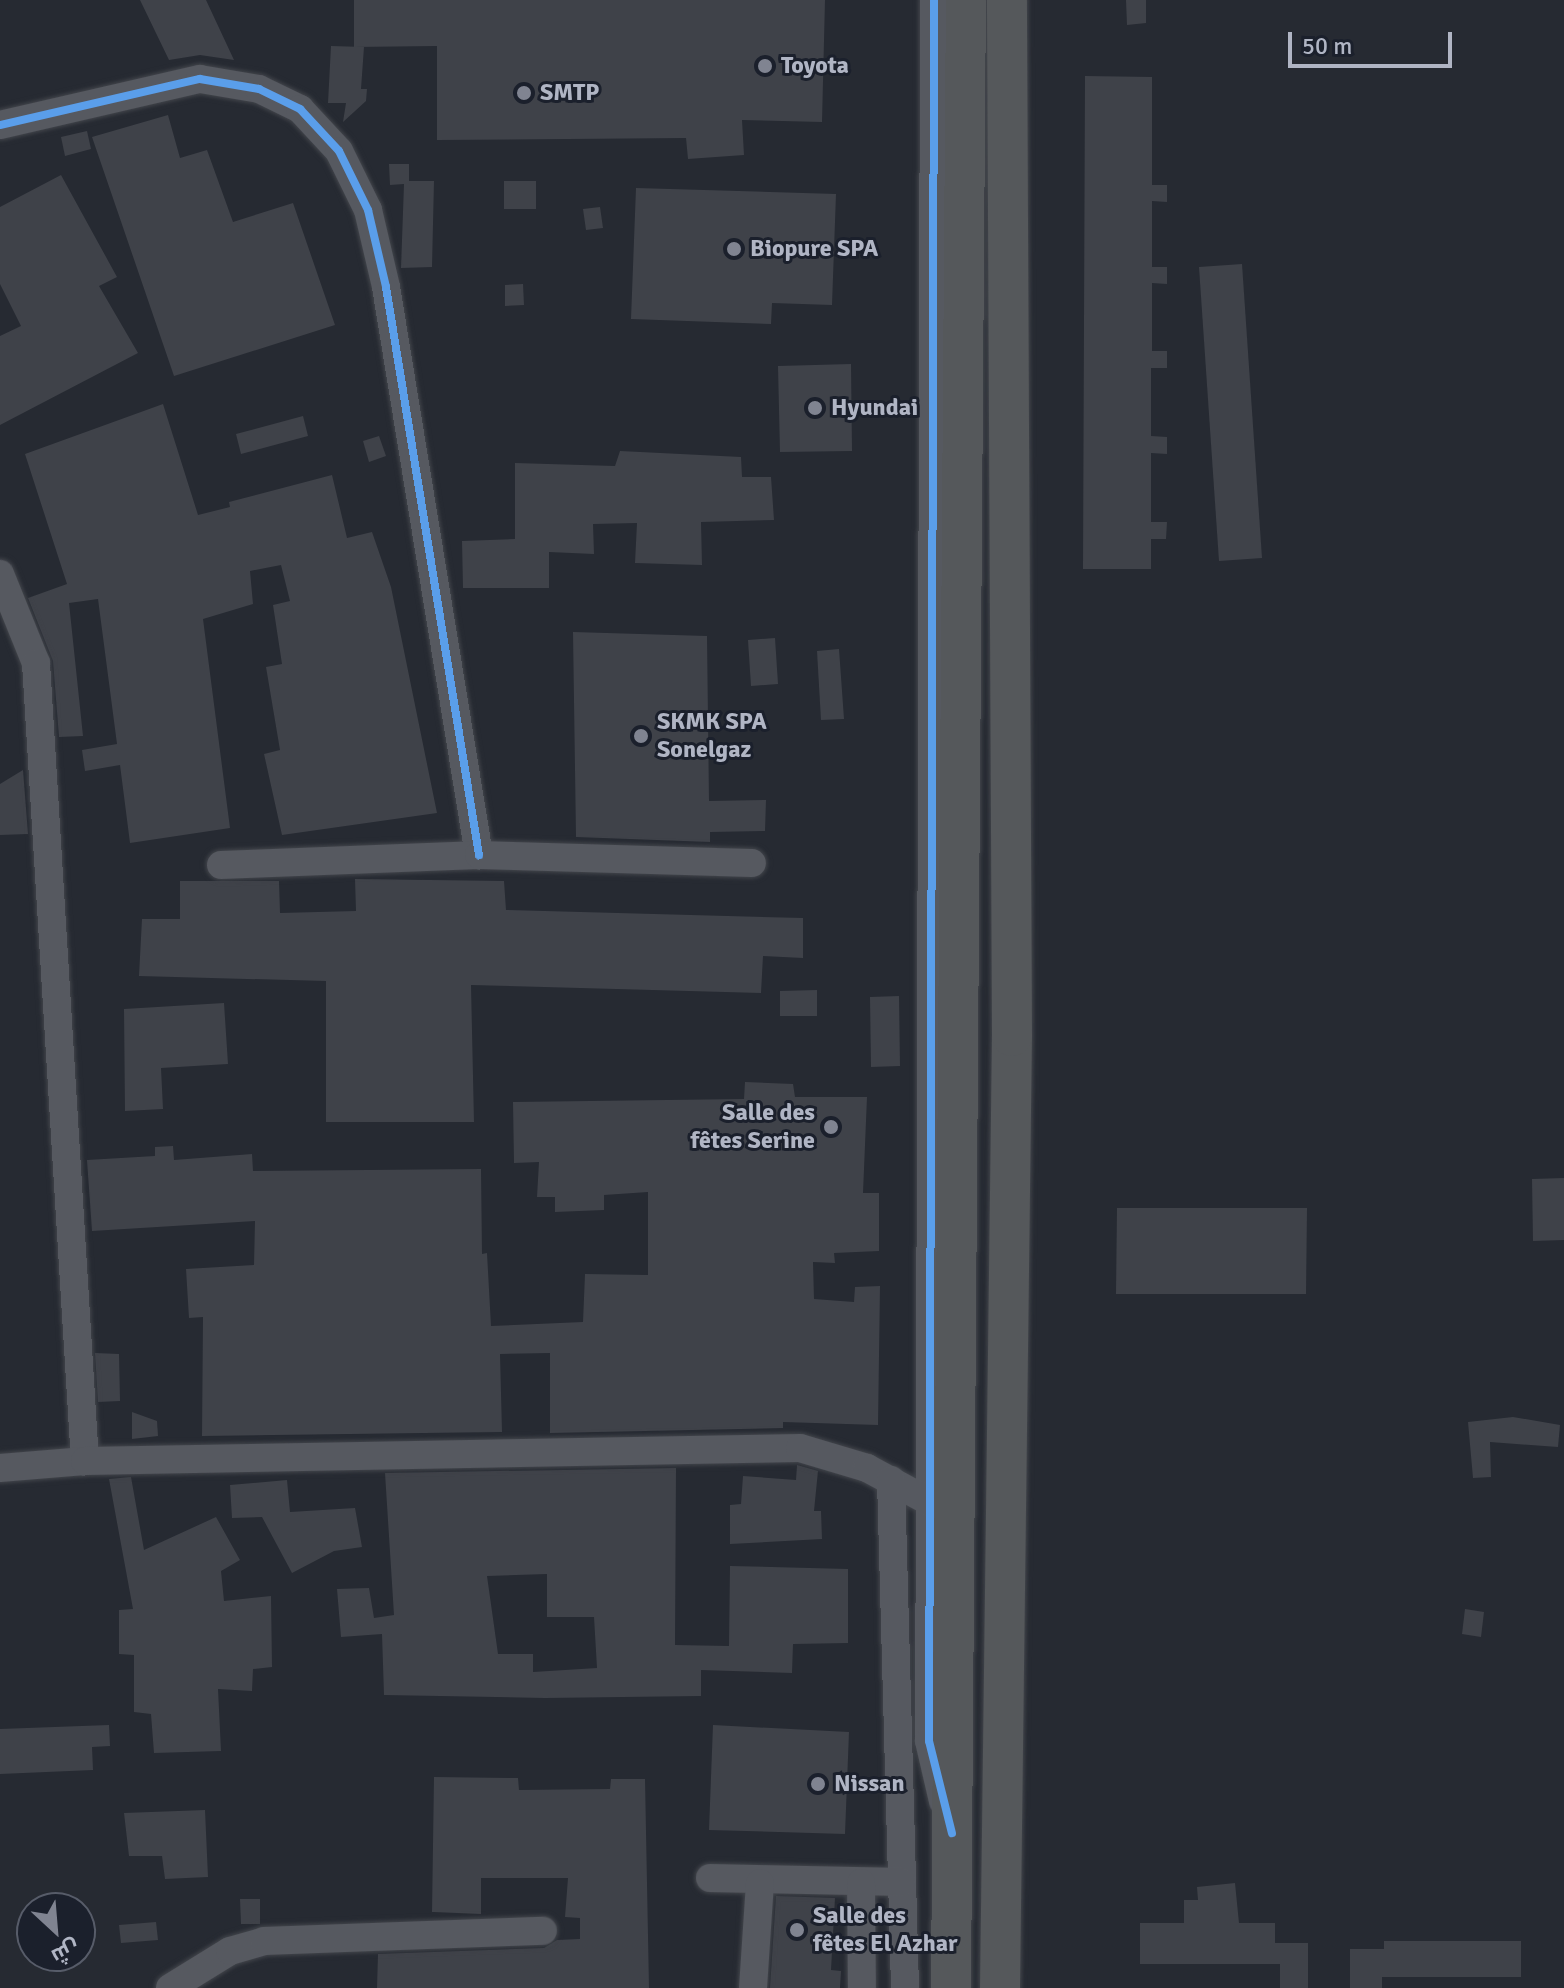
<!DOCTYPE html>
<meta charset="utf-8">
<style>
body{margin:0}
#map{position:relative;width:1564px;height:1988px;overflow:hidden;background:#262a32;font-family:Signika,Cairo,sans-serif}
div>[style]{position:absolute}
.building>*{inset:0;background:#3f4249}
.roads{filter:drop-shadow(0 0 2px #42454b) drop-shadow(0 0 2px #42454b)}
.minor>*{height:28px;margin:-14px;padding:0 14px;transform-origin:14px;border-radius:14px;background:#565960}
.highway>*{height:40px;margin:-20px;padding:0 20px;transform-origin:20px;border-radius:20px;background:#55585b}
.cycleway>*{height:8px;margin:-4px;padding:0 4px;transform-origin:4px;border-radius:4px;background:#5a9eea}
.dots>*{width:22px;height:22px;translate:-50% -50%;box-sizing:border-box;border:4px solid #1b202c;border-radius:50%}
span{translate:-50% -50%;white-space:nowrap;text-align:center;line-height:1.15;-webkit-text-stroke:6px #1b202c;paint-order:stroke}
.poi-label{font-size:24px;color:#b0b5c4;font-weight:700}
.left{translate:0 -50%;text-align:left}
.right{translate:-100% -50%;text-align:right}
.north{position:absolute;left:16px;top:1892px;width:80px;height:80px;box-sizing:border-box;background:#1b202c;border:2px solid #575c69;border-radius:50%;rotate:154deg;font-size:22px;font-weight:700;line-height:32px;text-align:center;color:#b0b5c4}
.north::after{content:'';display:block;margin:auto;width:28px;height:36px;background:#808491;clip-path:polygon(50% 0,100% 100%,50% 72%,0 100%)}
.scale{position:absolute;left:1288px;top:32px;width:164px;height:36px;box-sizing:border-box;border:4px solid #b0b5c4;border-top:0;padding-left:10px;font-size:24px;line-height:28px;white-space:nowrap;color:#b0b5c4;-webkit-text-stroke:6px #1b202c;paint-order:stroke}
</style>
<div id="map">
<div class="building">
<i style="clip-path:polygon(140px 0,206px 0,234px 60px,200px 55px,169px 60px)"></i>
<i style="clip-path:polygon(354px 0,825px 0,822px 122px,742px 120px,744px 155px,688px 159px,686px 138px,437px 140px,437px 46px,354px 47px)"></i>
<i style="clip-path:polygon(1126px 0,1146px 0,1146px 23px,1127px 25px)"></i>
<i style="clip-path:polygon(331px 46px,364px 47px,361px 89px,367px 89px,366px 101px,343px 122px,346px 103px,328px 103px)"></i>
<i style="clip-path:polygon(1085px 76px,1152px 77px,1152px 185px,1167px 185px,1167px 202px,1152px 201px,1152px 267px,1167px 267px,1167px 284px,1152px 283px,1152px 351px,1167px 351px,1167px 368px,1151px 368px,1151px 436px,1167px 437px,1167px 454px,1151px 453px,1151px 522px,1167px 522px,1166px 539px,1151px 539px,1151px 569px,1083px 569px)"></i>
<i style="clip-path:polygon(168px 115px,180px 158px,207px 150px,233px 222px,293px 203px,335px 325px,174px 376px,92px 137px)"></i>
<i style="clip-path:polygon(87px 131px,91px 149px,65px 156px,61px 137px)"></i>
<i style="clip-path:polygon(389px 164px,409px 164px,409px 181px,434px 181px,432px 267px,401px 268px,404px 184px,390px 185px)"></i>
<i style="clip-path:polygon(61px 175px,117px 277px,99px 286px,138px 353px,0 425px,0 336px,21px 326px,0 284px,0 207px)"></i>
<i style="clip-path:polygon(504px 181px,536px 181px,536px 209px,504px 209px)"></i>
<i style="clip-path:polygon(636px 188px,836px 194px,832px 305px,772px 303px,771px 324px,631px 319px)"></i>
<i style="clip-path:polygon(600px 207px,603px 228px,586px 230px,583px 209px)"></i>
<i style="clip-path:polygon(1242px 264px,1262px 558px,1219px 561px,1199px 267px)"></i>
<i style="clip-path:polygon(523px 284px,524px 305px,505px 306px,505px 285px)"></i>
<i style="clip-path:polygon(851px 364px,852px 451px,780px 452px,778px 366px)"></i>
<i style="clip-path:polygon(163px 404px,198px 515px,230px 507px,229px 502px,332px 475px,347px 538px,372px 532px,391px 587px,437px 813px,282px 835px,264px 754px,280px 750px,266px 667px,282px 664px,273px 605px,290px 601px,281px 565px,250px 571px,253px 604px,203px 619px,230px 828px,130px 843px,120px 765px,85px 771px,82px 750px,117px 744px,98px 599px,69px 603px,83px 736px,59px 737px,53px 661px,28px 598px,67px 584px,25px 454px)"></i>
<i style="clip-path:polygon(303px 416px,308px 436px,241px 454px,236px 434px)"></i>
<i style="clip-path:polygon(379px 436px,386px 456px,369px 462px,363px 441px)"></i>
<i style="clip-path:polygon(620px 451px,741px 457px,742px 477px,771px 477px,774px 520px,701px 522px,702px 565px,635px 563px,637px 523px,593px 524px,594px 554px,549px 552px,549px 588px,463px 588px,462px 541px,515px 539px,515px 463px,615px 466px)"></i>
<i style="clip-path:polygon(573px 632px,707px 636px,709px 801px,766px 800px,765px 831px,710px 832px,710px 842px,576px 837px)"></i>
<i style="clip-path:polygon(775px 638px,778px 684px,751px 686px,748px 640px)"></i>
<i style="clip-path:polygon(839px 649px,844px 719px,821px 720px,817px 651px)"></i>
<i style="clip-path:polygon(23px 770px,28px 834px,0 835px,0 784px)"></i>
<i style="clip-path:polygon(355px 879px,504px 881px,506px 910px,803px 918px,803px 958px,763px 956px,761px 993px,471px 985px,474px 1122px,326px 1122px,326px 981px,139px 976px,142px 919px,180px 919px,180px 881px,279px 881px,280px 913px,356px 911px)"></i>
<i style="clip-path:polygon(817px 990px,817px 1016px,780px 1016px,780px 991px)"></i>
<i style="clip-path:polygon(899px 996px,900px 1066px,871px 1067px,870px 997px)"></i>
<i style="clip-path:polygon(224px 1003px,228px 1064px,161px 1068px,163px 1109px,125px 1111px,124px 1009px)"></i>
<i style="clip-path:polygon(745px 1082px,793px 1084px,795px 1097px,867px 1097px,863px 1193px,879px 1193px,879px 1251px,834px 1253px,835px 1263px,813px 1262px,814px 1299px,854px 1302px,855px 1287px,880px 1286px,878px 1425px,783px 1422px,783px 1428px,550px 1433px,550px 1353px,500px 1354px,502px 1432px,202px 1436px,203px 1317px,189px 1318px,186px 1269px,254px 1265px,255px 1221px,92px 1231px,87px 1160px,155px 1156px,155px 1147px,173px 1146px,174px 1160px,252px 1154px,253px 1171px,481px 1169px,482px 1254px,487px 1253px,491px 1326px,583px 1322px,585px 1274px,648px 1275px,648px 1192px,604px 1195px,604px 1210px,555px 1212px,555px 1197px,537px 1197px,539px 1162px,514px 1163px,513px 1102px,744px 1099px)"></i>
<i style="clip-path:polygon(1564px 1178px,1564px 1240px,1533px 1241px,1532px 1179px)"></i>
<i style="clip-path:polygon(1117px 1208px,1307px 1208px,1306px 1294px,1116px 1294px)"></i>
<i style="clip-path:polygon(95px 1353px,119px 1354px,120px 1401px,98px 1402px)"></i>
<i style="clip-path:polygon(132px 1412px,157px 1421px,158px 1436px,132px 1439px)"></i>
<i style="clip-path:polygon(1513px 1417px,1560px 1425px,1558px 1447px,1490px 1442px,1491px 1477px,1473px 1478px,1468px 1422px)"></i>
<i style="clip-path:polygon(797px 1465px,818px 1471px,814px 1511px,821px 1511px,822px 1539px,730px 1544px,730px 1505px,741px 1504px,743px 1476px,796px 1480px)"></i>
<i style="clip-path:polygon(evenodd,676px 1468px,675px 1645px,729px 1646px,730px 1566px,848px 1569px,848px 1643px,793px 1644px,792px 1673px,701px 1670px,701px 1696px,545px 1698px,384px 1695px,382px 1634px,341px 1637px,337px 1589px,369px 1588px,374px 1618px,394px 1615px,385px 1473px,676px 1468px,547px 1574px,547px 1617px,594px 1617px,597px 1668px,533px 1672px,533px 1654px,498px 1654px,487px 1576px,547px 1574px)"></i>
<i style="clip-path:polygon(131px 1477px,144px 1550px,216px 1517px,240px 1560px,221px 1571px,224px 1601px,271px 1596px,272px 1667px,253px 1669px,252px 1691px,218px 1689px,221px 1751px,154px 1753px,151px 1714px,134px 1712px,134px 1655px,119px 1654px,119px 1610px,133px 1609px,109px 1479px)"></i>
<i style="clip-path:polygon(287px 1480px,290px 1512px,355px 1508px,362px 1547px,334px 1551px,292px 1573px,262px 1517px,232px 1518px,230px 1485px)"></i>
<i style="clip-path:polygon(1465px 1609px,1484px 1612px,1481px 1637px,1462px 1634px)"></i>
<i style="clip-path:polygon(109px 1725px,110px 1746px,92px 1747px,93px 1770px,0 1774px,0 1729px)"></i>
<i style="clip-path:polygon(713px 1725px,849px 1732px,845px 1834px,709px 1830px)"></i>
<i style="clip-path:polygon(434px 1777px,518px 1778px,519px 1790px,610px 1789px,611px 1779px,645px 1779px,649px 1988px,377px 1988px,378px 1954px,544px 1948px,557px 1940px,580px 1939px,580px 1918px,565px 1917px,568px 1878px,481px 1878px,481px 1914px,432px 1912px)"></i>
<i style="clip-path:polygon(205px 1810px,208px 1877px,165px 1879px,162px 1856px,129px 1856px,124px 1813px)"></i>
<i style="clip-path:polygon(1235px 1883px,1239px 1923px,1275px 1923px,1275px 1943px,1308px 1943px,1308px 1988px,1280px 1988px,1280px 1964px,1140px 1964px,1140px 1923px,1184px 1923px,1184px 1900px,1198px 1900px,1197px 1887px)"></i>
<i style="clip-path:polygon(776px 1896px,835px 1898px,831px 1970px,841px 1971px,840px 1988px,770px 1988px)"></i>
<i style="clip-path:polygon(240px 1899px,260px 1899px,260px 1924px,241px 1924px)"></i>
<i style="clip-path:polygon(156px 1922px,158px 1940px,121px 1943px,119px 1925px)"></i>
<i style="clip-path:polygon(1384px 1941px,1521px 1941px,1521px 1977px,1382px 1977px,1382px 1988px,1350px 1988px,1350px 1949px,1384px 1949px)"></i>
</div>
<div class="roads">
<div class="minor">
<i style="left:934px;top:0;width:1741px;rotate:90.16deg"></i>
<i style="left:929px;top:1741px;width:62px;rotate:76.9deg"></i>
<i style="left:0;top:125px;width:205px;rotate:-13deg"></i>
<i style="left:200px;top:79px;width:60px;rotate:9.6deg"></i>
<i style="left:259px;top:89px;width:46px;rotate:26deg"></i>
<i style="left:300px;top:109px;width:57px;rotate:47.1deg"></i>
<i style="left:339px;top:151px;width:66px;rotate:63.8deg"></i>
<i style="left:368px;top:210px;width:79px;rotate:76.8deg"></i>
<i style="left:386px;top:287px;width:576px;rotate:80.7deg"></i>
<i style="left:0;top:574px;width:96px;rotate:68deg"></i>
<i style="left:36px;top:663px;width:800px;rotate:86.49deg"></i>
<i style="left:221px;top:865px;width:258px;rotate:-2.2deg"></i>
<i style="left:479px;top:855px;width:273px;rotate:1.7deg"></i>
<i style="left:0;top:1468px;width:85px;rotate:-4.7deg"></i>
<i style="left:85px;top:1461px;width:715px;rotate:-1.04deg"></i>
<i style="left:800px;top:1448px;width:70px;rotate:16.6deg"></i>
<i style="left:867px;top:1468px;width:74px;rotate:28.3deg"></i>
<i style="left:891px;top:1480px;width:508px;rotate:88.42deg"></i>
<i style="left:710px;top:1878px;width:192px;rotate:1.2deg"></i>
<i style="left:861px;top:1883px;width:105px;rotate:89.5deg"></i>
<i style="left:170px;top:1988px;width:70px;rotate:-31.7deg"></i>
<i style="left:230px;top:1951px;width:35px;rotate:-16deg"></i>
<i style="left:264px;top:1941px;width:279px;rotate:-2.1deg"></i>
<i style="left:753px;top:1988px;width:105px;rotate:-86.2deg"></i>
</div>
<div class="highway">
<i style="left:951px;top:1988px;width:1988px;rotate:-89.57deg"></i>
<i style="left:1000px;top:1988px;width:952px;rotate:-89.28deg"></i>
<i style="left:1012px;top:1036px;width:1036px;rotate:-90.28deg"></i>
</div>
</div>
<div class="cycleway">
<i style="left:934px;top:0;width:1741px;rotate:90.16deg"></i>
<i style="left:929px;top:1741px;width:95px;rotate:76deg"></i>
<i style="left:0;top:125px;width:205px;rotate:-13deg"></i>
<i style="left:200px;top:79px;width:60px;rotate:9.6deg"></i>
<i style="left:259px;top:89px;width:46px;rotate:26deg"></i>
<i style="left:300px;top:109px;width:57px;rotate:47.1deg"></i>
<i style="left:339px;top:151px;width:66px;rotate:63.8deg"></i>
<i style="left:368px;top:210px;width:79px;rotate:76.8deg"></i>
<i style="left:386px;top:287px;width:576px;rotate:80.7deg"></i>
</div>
<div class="dots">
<i style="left:765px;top:66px;background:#808491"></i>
<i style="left:524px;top:93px;background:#808491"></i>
<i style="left:734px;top:249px;background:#808491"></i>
<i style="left:815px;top:408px;background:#808491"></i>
<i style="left:641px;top:736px;background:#808491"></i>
<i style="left:831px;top:1127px;background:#808491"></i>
<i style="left:818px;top:1784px;background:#808491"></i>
<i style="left:797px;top:1930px;background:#808491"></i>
</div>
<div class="poi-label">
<span class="left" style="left:781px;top:66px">Toyota</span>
<span class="left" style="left:540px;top:93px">SMTP</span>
<span class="left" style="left:750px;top:249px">Biopure SPA</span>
<span class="left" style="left:831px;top:408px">Hyundai</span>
<span class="left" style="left:657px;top:736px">SKMK SPA<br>Sonelgaz</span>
<span class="right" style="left:815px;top:1127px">Salle des<br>fêtes Serine</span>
<span class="left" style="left:834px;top:1784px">Nissan</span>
<span class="left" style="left:813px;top:1930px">Salle des<br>fêtes El Azhar</span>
</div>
<div class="north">ش</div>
<div class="scale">50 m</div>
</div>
